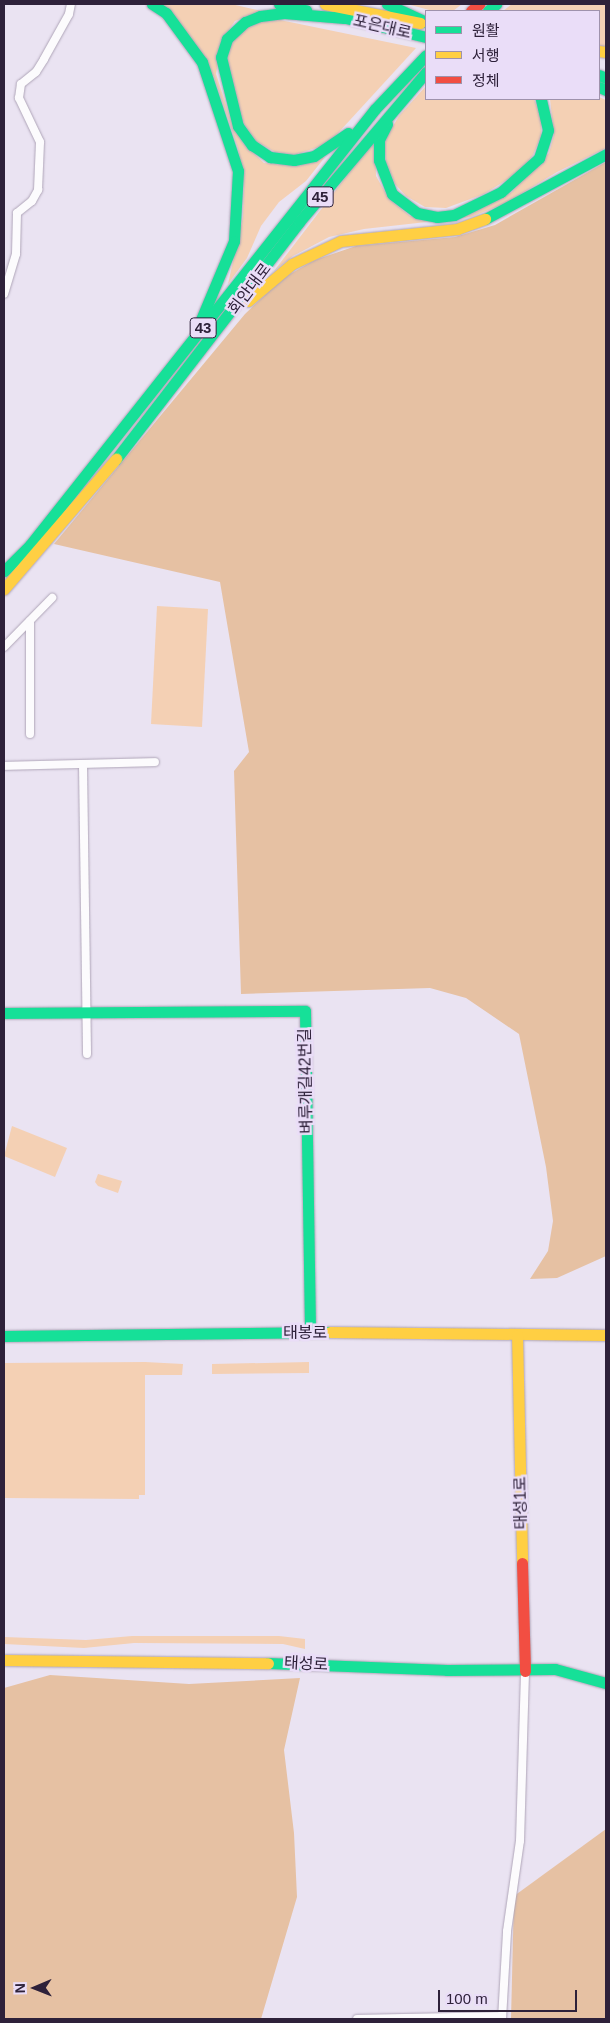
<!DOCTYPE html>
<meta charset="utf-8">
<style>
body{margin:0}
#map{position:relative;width:610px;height:2023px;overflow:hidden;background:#eae3f2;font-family:Arial,"Noto Sans KR",sans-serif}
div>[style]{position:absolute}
.green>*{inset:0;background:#f4d0b4}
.forest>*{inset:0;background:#e6c1a3}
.roads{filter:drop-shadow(0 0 1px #afa5b8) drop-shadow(0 0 1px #afa5b8)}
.street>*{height:8px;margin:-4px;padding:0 4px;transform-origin:4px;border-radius:4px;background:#fcfbfd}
.fast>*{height:11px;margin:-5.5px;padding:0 5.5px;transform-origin:5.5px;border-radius:5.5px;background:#16e098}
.slow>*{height:11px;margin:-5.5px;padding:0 5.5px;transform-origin:5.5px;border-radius:5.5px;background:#ffcf43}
.jam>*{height:11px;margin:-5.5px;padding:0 5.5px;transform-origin:5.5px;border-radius:5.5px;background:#f24e42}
span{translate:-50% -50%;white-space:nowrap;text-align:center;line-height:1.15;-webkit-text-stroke:5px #eaddf8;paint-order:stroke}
.shield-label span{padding:1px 4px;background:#eaddf8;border:1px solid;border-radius:4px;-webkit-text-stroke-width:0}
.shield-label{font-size:15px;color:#2e213a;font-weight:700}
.street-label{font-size:16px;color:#2e213a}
.frame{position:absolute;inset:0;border:5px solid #2e213a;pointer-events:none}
.legend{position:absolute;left:425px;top:10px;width:175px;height:90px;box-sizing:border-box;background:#eaddf8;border:1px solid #9f92ac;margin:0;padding:6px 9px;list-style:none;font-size:15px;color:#2e213a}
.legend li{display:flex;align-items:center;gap:10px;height:25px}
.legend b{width:25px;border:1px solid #9f92ac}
.north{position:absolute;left:10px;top:1963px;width:50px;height:50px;-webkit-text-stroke:4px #eaddf8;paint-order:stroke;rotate:269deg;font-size:14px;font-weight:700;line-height:20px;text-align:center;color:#2e213a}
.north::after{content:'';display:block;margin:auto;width:18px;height:22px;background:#2e213a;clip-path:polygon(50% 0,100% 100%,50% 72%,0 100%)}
.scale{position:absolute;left:438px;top:1990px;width:139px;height:22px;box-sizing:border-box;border:2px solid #2e213a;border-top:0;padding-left:6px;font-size:15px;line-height:18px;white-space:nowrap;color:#2e213a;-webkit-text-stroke:4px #eaddf8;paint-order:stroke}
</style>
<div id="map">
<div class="green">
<i style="clip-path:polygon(158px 4px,231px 4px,262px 11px,235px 21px,222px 40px,216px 74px,231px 120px,243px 143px,264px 163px,298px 166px,325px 157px,306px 181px,279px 202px,261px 226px,247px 258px,228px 284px,243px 217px,244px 183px,238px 148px,214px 77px)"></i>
<i style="clip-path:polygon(407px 4px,462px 4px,453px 11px,433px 11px)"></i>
<i style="clip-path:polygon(512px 4px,606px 4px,606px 48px,599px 48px,599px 11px,503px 11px)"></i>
<i style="clip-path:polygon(280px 20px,416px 48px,328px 144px,294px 155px,275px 152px,256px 141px,244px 124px,230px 89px,227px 47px,254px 21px)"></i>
<i style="clip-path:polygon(426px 86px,426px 99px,534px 99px,541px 118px,541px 136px,533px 155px,521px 171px,484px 194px,446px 208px,425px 207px,406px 196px,395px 184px,386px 162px,384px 141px,399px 116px)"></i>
<i style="clip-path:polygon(599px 97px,606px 100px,606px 148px,557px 172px,506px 203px,471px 217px,364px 229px,329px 237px,293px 256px,274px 271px,375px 139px,376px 176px,389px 199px,410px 216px,480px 209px,512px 192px,549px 153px,554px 135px,550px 99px)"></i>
<i style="clip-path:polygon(157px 606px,208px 609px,202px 727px,151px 724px)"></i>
<i style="clip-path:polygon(12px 1126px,67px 1148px,55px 1177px,4px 1156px)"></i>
<i style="clip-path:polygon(98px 1174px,122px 1181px,118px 1193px,98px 1186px,95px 1182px)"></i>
<i style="clip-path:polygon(145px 1362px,183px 1364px,182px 1375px,145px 1375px,145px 1495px,139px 1495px,139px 1499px,4px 1498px,4px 1363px)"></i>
<i style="clip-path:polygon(309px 1362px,309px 1373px,212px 1374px,212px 1364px)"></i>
<i style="clip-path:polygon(132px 1636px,279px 1636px,305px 1639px,305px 1649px,283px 1644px,134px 1643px,84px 1648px,4px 1644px,4px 1637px,86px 1640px)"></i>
</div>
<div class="forest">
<i style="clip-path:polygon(606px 162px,606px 1256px,557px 1278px,530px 1279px,548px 1251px,553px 1221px,546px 1167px,519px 1034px,466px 998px,430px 988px,241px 994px,234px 771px,249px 752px,220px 582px,54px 544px,245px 314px,283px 278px,315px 260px,356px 246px,455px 237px,495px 225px)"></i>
<i style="clip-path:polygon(50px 1675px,189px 1684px,300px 1678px,284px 1750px,294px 1833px,297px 1897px,261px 2019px,4px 2019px,4px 1688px)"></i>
<i style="clip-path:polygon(606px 1829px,606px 2019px,511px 2019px,514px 1896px)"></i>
</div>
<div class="roads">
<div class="street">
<i style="left:4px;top:294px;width:42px;rotate:-73.3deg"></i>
<i style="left:16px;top:254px;width:41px;rotate:-88.6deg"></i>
<i style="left:17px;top:213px;width:19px;rotate:-39deg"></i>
<i style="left:32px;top:201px;width:13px;rotate:-61deg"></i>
<i style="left:38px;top:190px;width:48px;rotate:-87.6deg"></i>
<i style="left:40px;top:142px;width:49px;rotate:-115.5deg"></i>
<i style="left:19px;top:98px;width:14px;rotate:-82deg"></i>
<i style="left:21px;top:84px;width:19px;rotate:-39deg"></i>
<i style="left:36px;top:72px;width:15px;rotate:-58deg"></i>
<i style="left:44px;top:59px;width:51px;rotate:-60.9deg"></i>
<i style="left:69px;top:14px;width:10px;rotate:-79deg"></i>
<i style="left:4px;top:647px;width:69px;rotate:-45.6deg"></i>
<i style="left:30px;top:734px;width:113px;rotate:-90deg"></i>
<i style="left:83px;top:765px;width:289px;rotate:89.2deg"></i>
<i style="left:4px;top:766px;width:151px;rotate:-1.5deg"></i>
<i style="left:357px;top:2019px;width:145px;rotate:-1.2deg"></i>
<i style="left:502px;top:2019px;width:88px;rotate:-86.7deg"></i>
<i style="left:507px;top:1931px;width:91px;rotate:-81.8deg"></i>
<i style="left:520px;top:1841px;width:170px;rotate:-88.3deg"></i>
</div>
<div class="fast">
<i style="left:152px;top:4px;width:17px;rotate:33deg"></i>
<i style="left:166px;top:13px;width:61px;rotate:53.7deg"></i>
<i style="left:202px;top:62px;width:115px;rotate:71.7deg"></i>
<i style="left:238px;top:171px;width:70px;rotate:93.3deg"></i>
<i style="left:234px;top:241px;width:88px;rotate:112.8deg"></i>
<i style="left:279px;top:4px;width:28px;rotate:13deg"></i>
<i style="left:387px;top:4px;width:43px;rotate:24.8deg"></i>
<i style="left:488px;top:11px;width:11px;rotate:-41deg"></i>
<i style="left:337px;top:16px;width:91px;rotate:13.3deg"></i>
<i style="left:344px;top:18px;width:60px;rotate:-175.2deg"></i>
<i style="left:284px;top:13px;width:24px;rotate:173deg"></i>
<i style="left:260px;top:16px;width:16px;rotate:158deg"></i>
<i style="left:245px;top:22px;width:25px;rotate:137deg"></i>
<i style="left:227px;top:39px;width:19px;rotate:108deg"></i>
<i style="left:221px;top:57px;width:71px;rotate:76.2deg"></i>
<i style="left:238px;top:126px;width:24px;rotate:54deg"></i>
<i style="left:252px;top:145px;width:22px;rotate:34deg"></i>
<i style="left:270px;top:157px;width:24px;rotate:7deg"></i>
<i style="left:294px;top:160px;width:20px;rotate:-11deg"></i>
<i style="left:314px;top:156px;width:41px;rotate:-34.1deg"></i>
<i style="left:599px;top:75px;width:8px;rotate:23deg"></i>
<i style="left:599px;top:87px;width:8px;rotate:23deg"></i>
<i style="left:387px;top:124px;width:18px;rotate:117deg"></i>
<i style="left:379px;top:140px;width:20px;rotate:90deg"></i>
<i style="left:379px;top:160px;width:36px;rotate:69deg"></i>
<i style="left:392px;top:194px;width:31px;rotate:37deg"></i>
<i style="left:417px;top:213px;width:20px;rotate:11deg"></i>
<i style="left:437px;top:217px;width:17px;rotate:-7deg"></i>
<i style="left:454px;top:215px;width:52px;rotate:-26.1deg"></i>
<i style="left:501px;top:192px;width:51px;rotate:-41.8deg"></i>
<i style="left:539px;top:158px;width:29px;rotate:-72deg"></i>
<i style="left:548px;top:130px;width:32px;rotate:-103deg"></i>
<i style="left:485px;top:219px;width:137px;rotate:-28.2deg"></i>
<i style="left:116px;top:459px;width:299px;rotate:-52.3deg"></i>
<i style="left:299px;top:222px;width:197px;rotate:-49.7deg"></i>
<i style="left:4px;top:571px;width:37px;rotate:-45deg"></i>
<i style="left:30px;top:545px;width:556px;rotate:-51.65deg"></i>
<i style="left:375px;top:109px;width:74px;rotate:-46.6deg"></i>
<i style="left:4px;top:1013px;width:301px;rotate:-0.4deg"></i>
<i style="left:305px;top:1011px;width:321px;rotate:89.1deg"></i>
<i style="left:4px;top:1336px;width:326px;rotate:-0.7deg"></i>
<i style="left:268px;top:1663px;width:179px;rotate:2.2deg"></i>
<i style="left:447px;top:1670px;width:108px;rotate:-0.5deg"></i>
<i style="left:555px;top:1669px;width:53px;rotate:15.4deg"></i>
</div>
<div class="slow">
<i style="left:325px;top:4px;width:97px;rotate:11.3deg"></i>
<i style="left:599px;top:51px;width:7px;rotate:8deg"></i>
<i style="left:248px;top:301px;width:57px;rotate:-40.1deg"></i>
<i style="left:292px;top:264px;width:54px;rotate:-25.1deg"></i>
<i style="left:341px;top:241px;width:117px;rotate:-5.9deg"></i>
<i style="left:457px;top:229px;width:30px;rotate:-20deg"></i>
<i style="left:4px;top:589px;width:172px;rotate:-49.3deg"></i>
<i style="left:330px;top:1332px;width:276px;rotate:0.6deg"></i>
<i style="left:517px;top:1335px;width:228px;rotate:88.7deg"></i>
<i style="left:4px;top:1660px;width:264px;rotate:0.7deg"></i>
</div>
<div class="jam">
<i style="left:471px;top:11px;width:11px;rotate:-41deg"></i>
<i style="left:522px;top:1563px;width:108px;rotate:88.4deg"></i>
</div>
</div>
<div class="shield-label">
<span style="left:320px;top:197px">45</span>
<span style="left:203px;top:328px">43</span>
</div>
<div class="street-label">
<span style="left:382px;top:27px;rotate:13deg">포은대로</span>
<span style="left:250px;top:289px;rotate:-53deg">회안대로</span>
<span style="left:306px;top:1081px;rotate:-91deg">벼루개길42번길</span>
<span style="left:305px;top:1333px">태봉로</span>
<span style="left:521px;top:1503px;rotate:-91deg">태성1로</span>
<span style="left:306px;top:1664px;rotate:3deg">태성로</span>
</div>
<div class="frame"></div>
<ul class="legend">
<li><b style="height:6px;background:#16e098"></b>원활</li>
<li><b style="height:6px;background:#ffcf43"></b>서행</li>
<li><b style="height:6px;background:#f24e42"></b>정체</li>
</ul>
<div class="north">N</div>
<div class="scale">100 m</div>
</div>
